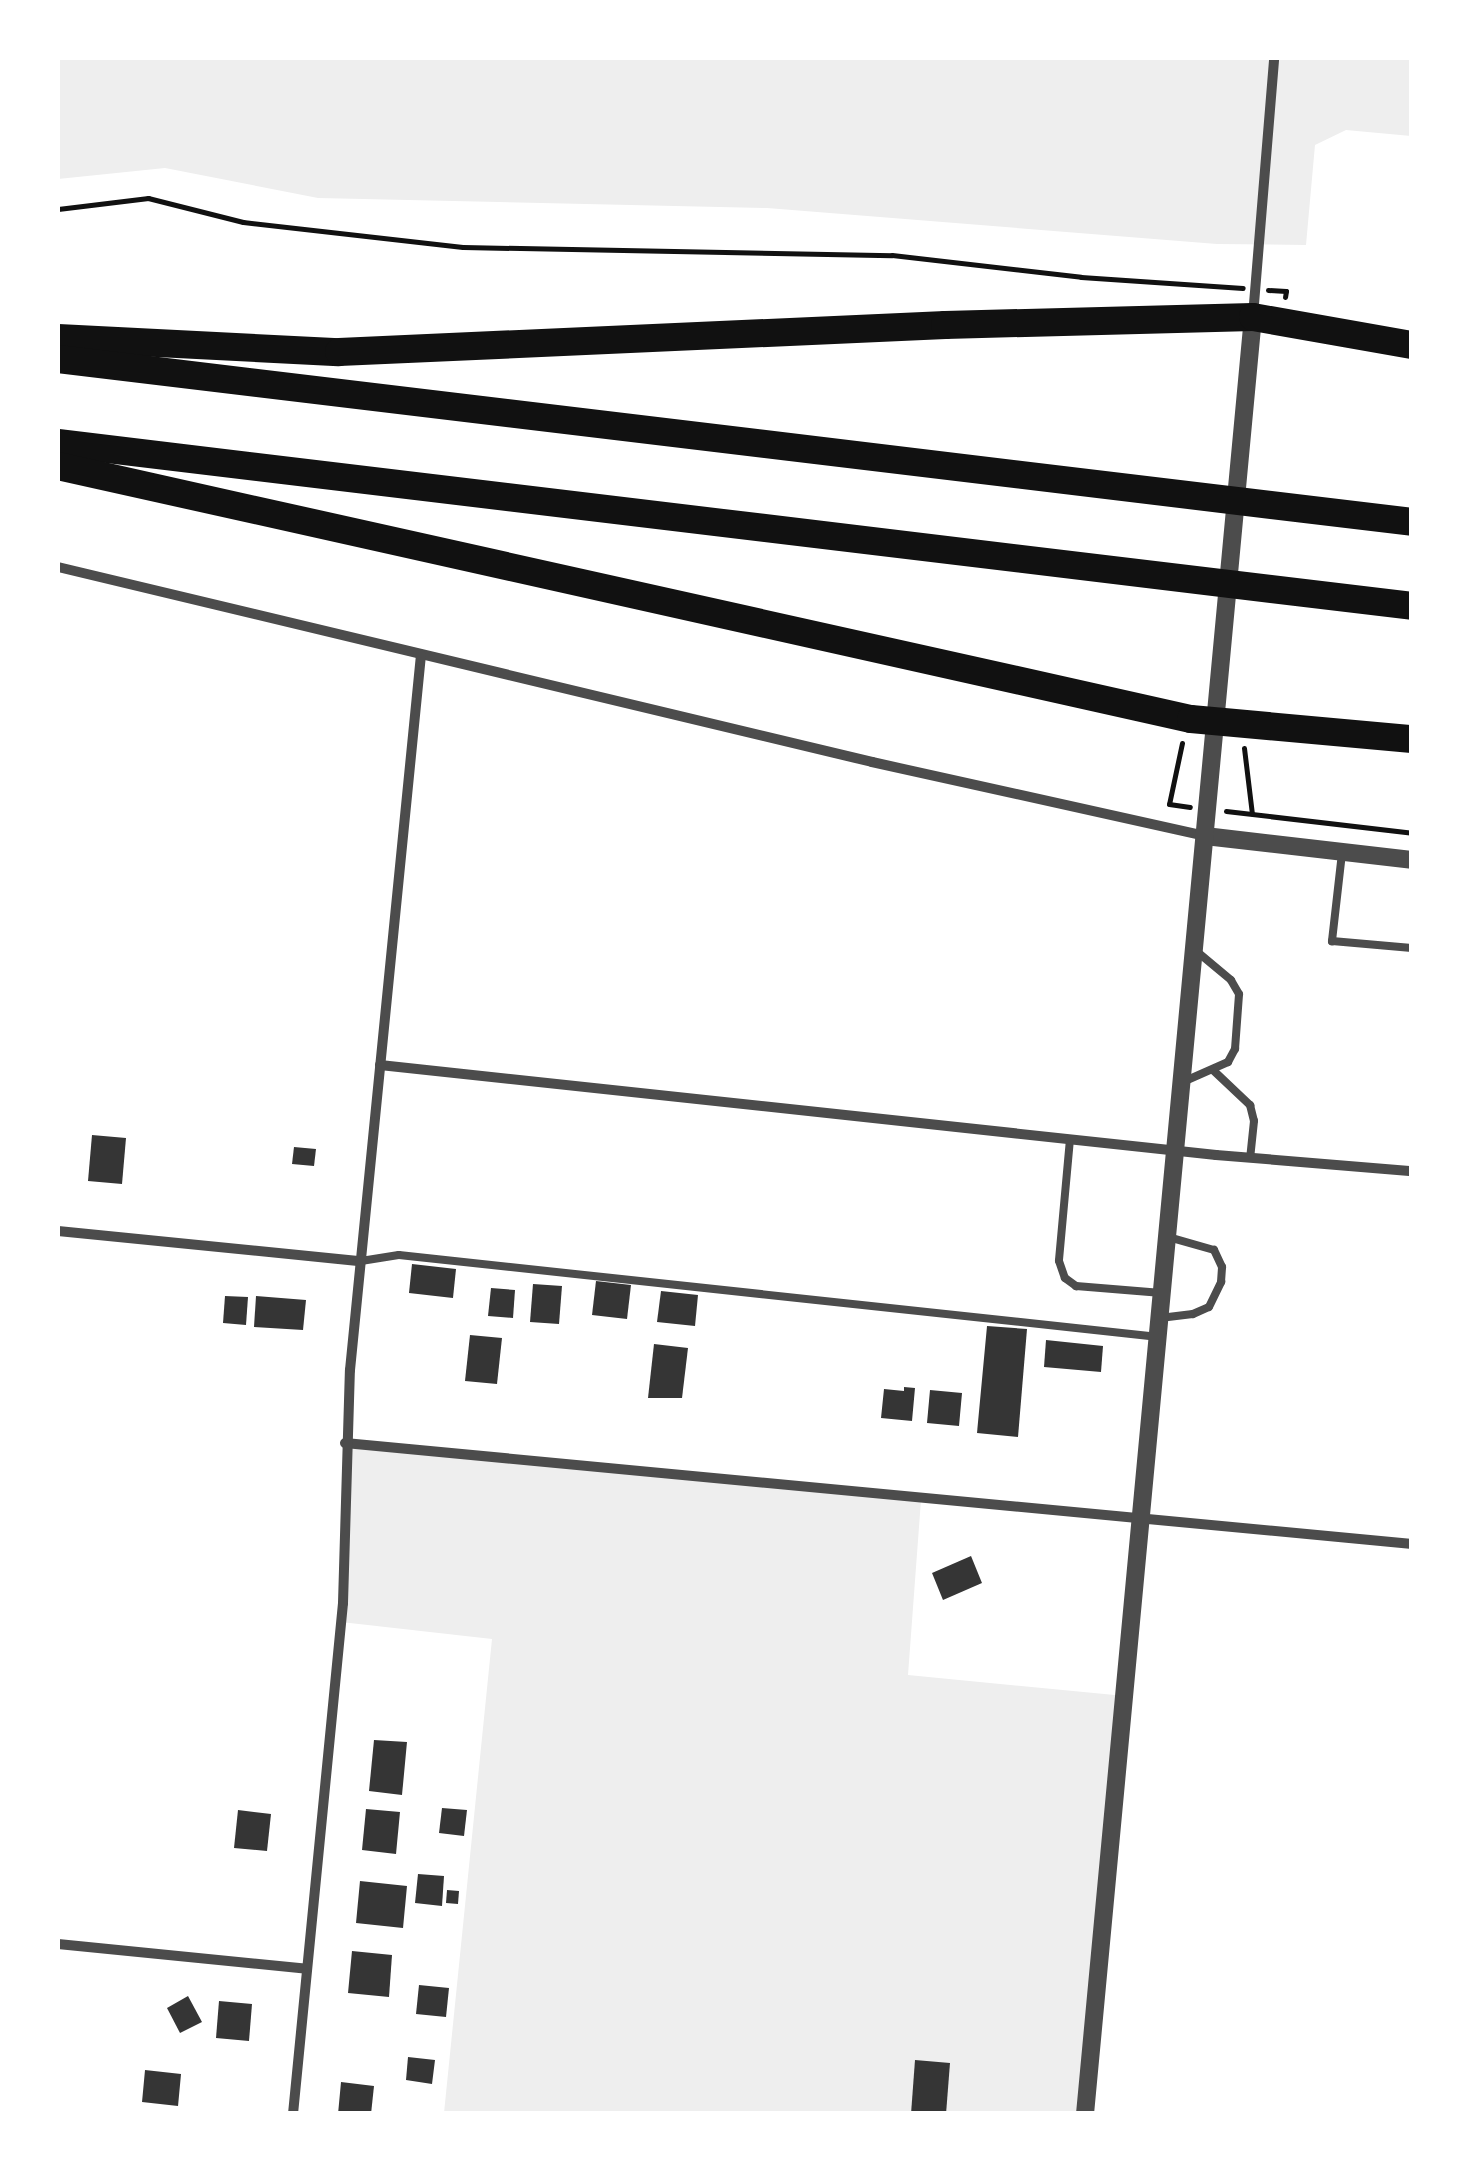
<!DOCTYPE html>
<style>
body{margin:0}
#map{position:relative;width:1469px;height:2171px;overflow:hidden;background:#fff;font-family:"Titillium Web",sans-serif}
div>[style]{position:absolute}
.green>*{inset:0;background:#eee}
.building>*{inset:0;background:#353535}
.path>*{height:5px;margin:-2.5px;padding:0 2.5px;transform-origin:2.5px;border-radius:2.5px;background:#111}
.service>*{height:8px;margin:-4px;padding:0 4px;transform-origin:4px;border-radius:4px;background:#4c4c4c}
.minor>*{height:10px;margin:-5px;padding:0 5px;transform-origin:5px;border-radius:5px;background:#4c4c4c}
.tertiary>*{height:18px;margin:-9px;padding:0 9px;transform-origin:9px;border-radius:9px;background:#4c4c4c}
.motorway>*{height:28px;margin:-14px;padding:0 14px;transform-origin:14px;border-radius:14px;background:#111}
span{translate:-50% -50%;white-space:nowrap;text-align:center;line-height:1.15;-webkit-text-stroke:9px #fff;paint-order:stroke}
.frame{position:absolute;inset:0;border:60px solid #fff;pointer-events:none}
</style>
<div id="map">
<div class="green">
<i style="clip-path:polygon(58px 58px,1411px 58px,1411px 136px,1346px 130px,1315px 145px,1306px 245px,1217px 244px,767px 208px,318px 198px,165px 168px,58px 179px)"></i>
<i style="clip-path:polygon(345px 1443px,921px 1500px,908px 1675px,1125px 1696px,1085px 2113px,444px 2113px,492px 1639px,341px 1622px)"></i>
</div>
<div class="building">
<i style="clip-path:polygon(92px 1135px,126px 1138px,122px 1184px,88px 1181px)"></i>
<i style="clip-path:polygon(294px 1147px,316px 1149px,314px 1166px,292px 1164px)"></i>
<i style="clip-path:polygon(412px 1264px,456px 1269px,453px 1298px,409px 1293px)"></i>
<i style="clip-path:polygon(596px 1281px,631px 1285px,627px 1319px,592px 1315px)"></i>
<i style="clip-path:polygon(533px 1284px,562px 1286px,559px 1324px,530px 1322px)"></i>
<i style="clip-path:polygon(491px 1288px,515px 1290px,513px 1318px,488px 1316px)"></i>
<i style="clip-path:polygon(661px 1291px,698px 1295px,695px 1326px,657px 1322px)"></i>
<i style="clip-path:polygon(225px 1296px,248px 1297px,246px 1325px,223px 1323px)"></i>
<i style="clip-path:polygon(256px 1296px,306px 1300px,303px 1330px,254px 1327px)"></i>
<i style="clip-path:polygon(987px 1326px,1027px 1329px,1018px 1437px,977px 1433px)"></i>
<i style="clip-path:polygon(470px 1335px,502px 1338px,497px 1384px,465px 1381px)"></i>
<i style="clip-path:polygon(1046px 1340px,1103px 1346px,1101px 1372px,1044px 1367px)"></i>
<i style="clip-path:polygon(654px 1344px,688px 1348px,682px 1398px,648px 1398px)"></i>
<i style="clip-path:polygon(904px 1387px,915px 1388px,912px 1421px,881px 1418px,884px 1389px,904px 1391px)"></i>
<i style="clip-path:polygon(930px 1390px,962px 1393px,959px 1426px,927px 1423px)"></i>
<i style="clip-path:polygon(971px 1556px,982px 1583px,943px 1600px,932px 1573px)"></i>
<i style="clip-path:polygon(374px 1740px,407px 1742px,402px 1795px,369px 1791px)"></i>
<i style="clip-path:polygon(442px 1808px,467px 1810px,464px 1836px,439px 1833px)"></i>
<i style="clip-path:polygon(366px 1809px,400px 1812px,396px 1854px,362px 1850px)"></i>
<i style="clip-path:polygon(238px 1810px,271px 1814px,267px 1851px,234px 1848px)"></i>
<i style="clip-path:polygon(418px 1874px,444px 1876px,442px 1906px,415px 1903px)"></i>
<i style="clip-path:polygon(360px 1881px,407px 1886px,403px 1928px,356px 1923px)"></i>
<i style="clip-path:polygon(447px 1890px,459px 1891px,458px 1904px,446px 1903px)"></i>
<i style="clip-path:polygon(352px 1951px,392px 1955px,389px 1997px,348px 1993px)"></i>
<i style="clip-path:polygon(419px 1985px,449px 1988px,446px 2017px,416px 2014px)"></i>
<i style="clip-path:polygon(188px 1996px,202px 2022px,180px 2033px,167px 2008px)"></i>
<i style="clip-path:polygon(219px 2001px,252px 2004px,249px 2041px,216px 2038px)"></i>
<i style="clip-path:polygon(408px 2057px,435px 2060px,432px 2084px,406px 2080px)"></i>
<i style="clip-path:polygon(915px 2060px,950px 2063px,946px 2114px,911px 2114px)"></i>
<i style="clip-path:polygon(145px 2070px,181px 2074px,178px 2106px,142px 2102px)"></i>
<i style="clip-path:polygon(341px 2082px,374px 2086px,371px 2114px,338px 2114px)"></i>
</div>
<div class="path">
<i style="left:58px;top:209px;width:91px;rotate:-7deg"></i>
<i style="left:148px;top:198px;width:98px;rotate:14.2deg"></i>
<i style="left:243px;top:222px;width:221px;rotate:6.5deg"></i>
<i style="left:463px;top:247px;width:429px;rotate:1.1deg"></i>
<i style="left:892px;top:255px;width:190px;rotate:6.6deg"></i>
<i style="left:1081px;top:277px;width:162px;rotate:3.9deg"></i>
<i style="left:1268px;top:290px;width:18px;rotate:3deg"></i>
<i style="left:1286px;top:291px;width:6px;rotate:99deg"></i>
<i style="left:1182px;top:743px;width:62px;rotate:102deg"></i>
<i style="left:1169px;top:804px;width:21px;rotate:8deg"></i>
<i style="left:1244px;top:748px;width:66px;rotate:83.1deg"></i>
<i style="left:1226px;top:811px;width:187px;rotate:6.7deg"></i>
</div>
<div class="service">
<i style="left:1342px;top:853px;width:89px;rotate:96.5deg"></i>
<i style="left:1332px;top:941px;width:80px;rotate:5deg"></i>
<i style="left:1214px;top:1071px;width:50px;rotate:43.4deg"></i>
<i style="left:1250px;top:1105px;width:16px;rotate:76deg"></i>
<i style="left:1254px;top:1121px;width:36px;rotate:96deg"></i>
<i style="left:1185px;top:1081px;width:47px;rotate:-23.8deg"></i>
<i style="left:1228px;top:1062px;width:15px;rotate:-62deg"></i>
<i style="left:1235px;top:1049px;width:55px;rotate:-85.8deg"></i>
<i style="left:1239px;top:994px;width:16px;rotate:-120deg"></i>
<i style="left:1231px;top:980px;width:47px;rotate:-140.2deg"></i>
<i style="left:1070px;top:1139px;width:122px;rotate:95.2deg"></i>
<i style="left:1059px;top:1261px;width:18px;rotate:71deg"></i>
<i style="left:1065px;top:1278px;width:14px;rotate:36deg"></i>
<i style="left:1076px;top:1286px;width:86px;rotate:4.7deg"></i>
<i style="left:361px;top:1261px;width:38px;rotate:-9deg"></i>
<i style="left:399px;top:1255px;width:764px;rotate:6.16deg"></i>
<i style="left:1160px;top:1318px;width:33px;rotate:-7deg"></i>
<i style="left:1193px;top:1314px;width:17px;rotate:-24deg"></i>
<i style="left:1209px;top:1307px;width:28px;rotate:-64deg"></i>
<i style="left:1221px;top:1282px;width:15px;rotate:-86deg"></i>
<i style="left:1222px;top:1267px;width:19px;rotate:-115deg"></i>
<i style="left:1214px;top:1250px;width:48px;rotate:-164.2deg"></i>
</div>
<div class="minor">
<i style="left:1253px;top:316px;width:259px;rotate:-85.3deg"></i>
<i style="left:58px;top:567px;width:837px;rotate:13.47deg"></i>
<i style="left:872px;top:762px;width:341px;rotate:12.5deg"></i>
<i style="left:380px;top:1065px;width:841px;rotate:6.14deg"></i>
<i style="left:1216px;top:1155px;width:197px;rotate:4.7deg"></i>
<i style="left:58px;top:1231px;width:304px;rotate:5.7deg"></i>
<i style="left:345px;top:1443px;width:1072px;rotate:5.41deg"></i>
<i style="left:58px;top:1944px;width:250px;rotate:5.7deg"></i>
<i style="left:293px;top:2114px;width:513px;rotate:-84.41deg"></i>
<i style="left:343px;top:1603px;width:233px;rotate:-88.3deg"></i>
<i style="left:350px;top:1370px;width:719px;rotate:-84.33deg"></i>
</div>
<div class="tertiary">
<i style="left:1205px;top:836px;width:208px;rotate:6.6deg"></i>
<i style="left:1085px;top:2114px;width:1805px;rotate:-84.66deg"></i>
</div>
<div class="motorway">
<i style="left:58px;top:338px;width:281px;rotate:2.9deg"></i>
<i style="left:339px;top:352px;width:607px;rotate:-2.55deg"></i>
<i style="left:945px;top:325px;width:308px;rotate:-1.5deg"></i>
<i style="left:1253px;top:317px;width:161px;rotate:10deg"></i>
<i style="left:58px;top:359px;width:1364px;rotate:6.86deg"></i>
<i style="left:58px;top:443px;width:1364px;rotate:6.86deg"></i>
<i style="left:58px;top:466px;width:1161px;rotate:12.59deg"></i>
<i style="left:1191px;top:719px;width:222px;rotate:5.2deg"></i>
</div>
<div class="frame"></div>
</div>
